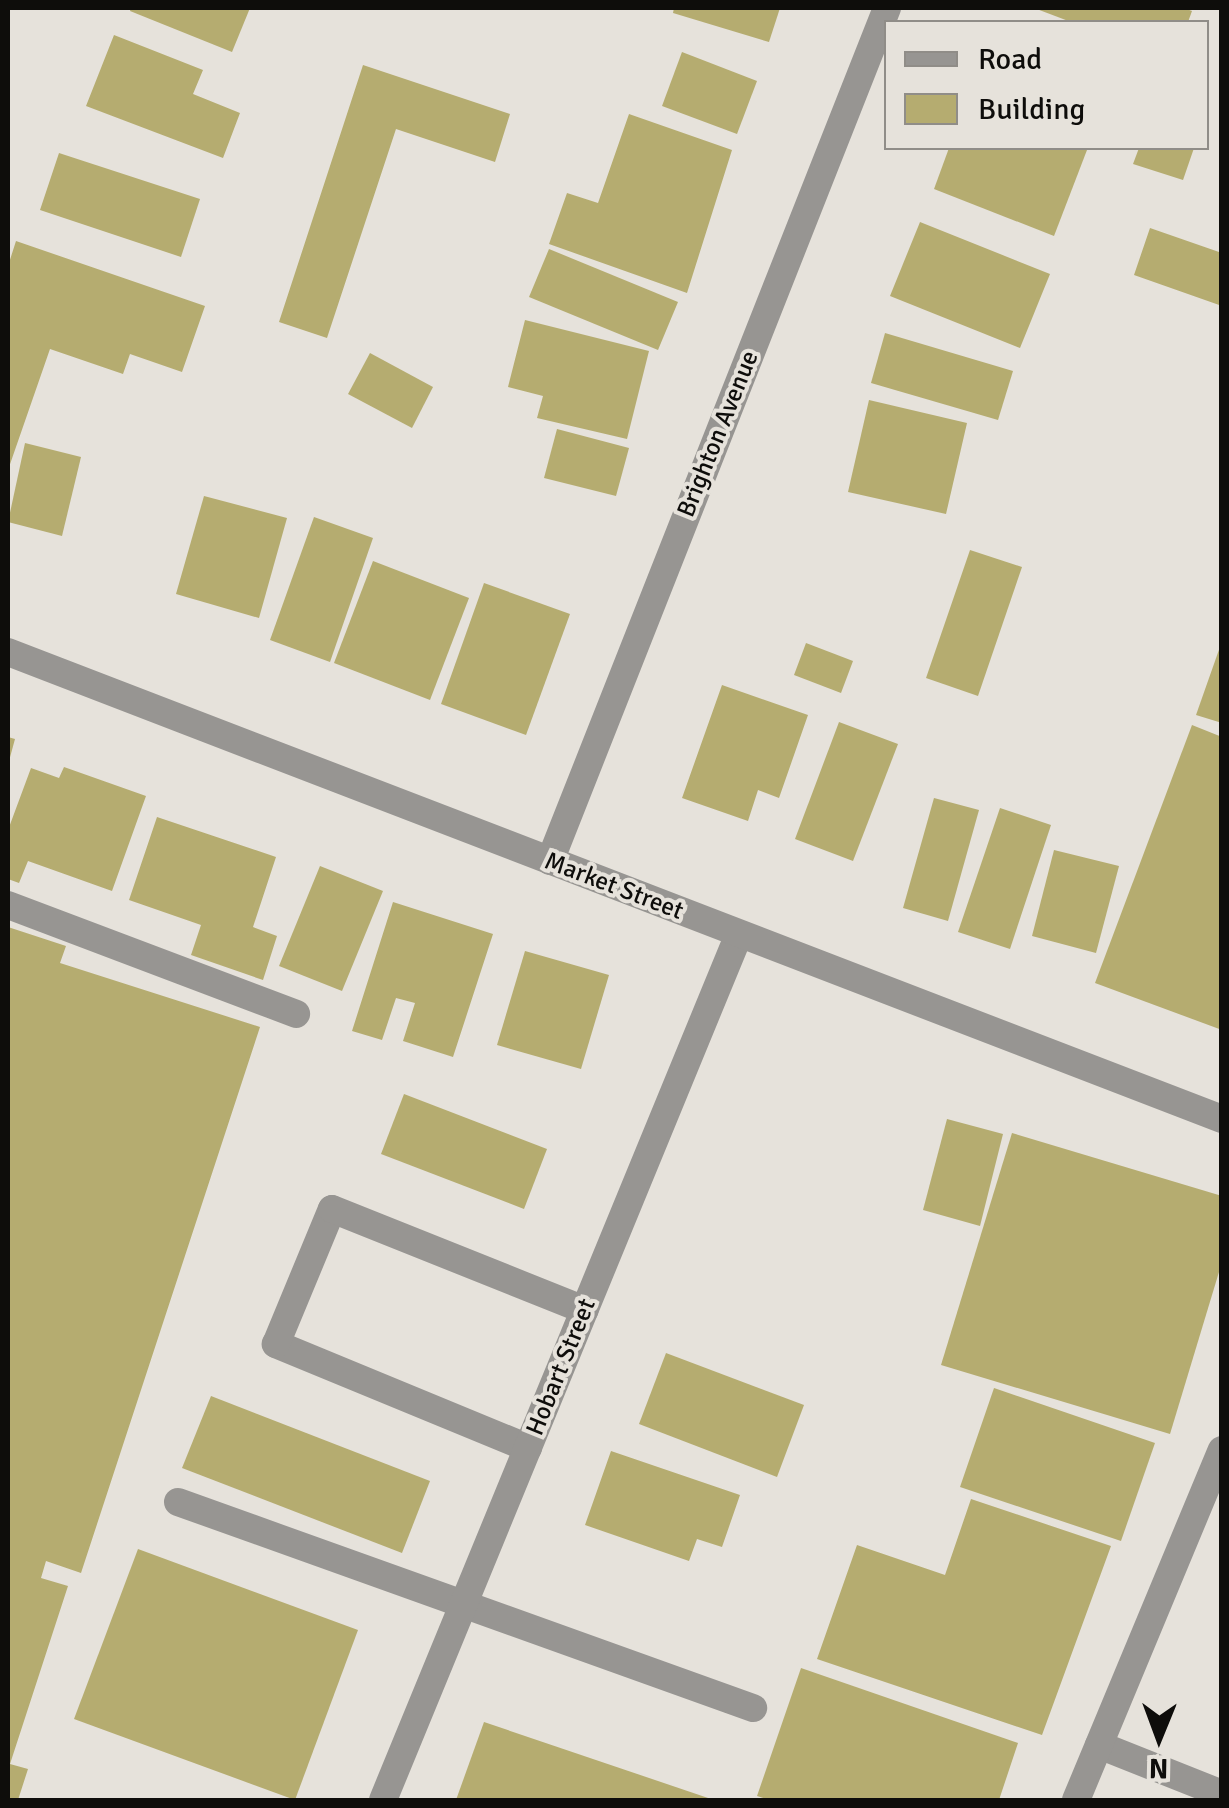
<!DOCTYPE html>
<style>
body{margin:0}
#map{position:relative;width:1229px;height:1808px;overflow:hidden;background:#e6e2db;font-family:Signika,sans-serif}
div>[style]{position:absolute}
.building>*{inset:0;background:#b5ac70}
.service>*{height:28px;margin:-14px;padding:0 14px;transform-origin:14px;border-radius:14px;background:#979592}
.minor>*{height:28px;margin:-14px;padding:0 14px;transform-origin:14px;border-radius:14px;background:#979592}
.tertiary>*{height:28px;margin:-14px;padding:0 14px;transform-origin:14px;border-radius:14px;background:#979592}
span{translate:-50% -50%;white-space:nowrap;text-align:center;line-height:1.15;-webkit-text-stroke:8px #e6e2db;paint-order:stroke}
.street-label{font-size:25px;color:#0e0d0b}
.frame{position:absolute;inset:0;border:10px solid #0e0d0b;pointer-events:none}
.legend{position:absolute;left:884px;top:20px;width:325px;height:130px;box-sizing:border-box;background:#e6e2db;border:2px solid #908d88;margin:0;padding:12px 18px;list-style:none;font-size:30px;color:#0e0d0b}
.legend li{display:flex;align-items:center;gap:20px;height:50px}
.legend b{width:50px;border:2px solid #908d88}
.north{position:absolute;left:1109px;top:1688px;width:100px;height:100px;-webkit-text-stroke:8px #e6e2db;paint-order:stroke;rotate:181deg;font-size:28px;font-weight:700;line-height:40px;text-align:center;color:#0e0d0b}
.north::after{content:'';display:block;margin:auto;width:35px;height:45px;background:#0e0d0b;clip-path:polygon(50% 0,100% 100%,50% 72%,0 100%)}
</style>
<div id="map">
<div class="building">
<i style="clip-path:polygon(131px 8px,250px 8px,232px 52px,130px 11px)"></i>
<i style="clip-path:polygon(674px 8px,780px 8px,769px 42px,673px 13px)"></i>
<i style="clip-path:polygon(1034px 8px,1184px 8px,1192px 11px,1188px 22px,1071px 22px)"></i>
<i style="clip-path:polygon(114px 35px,203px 70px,193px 94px,240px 113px,223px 158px,86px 106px)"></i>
<i style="clip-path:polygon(682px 52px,757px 81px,737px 134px,662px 106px)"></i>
<i style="clip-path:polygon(363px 65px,510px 114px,495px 162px,396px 129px,327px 338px,279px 322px)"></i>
<i style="clip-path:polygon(629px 114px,732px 150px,687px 293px,549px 244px,567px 193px,598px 203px)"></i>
<i style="clip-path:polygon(949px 148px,1079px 148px,1087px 150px,1054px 236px,934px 189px)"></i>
<i style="clip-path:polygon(1139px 148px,1194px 148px,1183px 180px,1133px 164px)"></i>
<i style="clip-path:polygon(59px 153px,200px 199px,181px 257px,40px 210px)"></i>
<i style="clip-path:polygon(920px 222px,1050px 274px,1020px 348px,890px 296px)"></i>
<i style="clip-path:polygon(1150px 228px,1219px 252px,1222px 245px,1222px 306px,1134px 275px)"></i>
<i style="clip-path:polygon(16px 241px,205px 306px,182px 372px,130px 354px,123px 374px,50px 349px,8px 470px,8px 266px)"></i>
<i style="clip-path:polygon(549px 249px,678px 302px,658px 350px,529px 297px)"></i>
<i style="clip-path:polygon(525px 320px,649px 351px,627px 439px,537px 418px,543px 396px,508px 387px)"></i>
<i style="clip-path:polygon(885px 333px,1013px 371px,998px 420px,871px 383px)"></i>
<i style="clip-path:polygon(370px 353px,433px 387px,412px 428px,348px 394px)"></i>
<i style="clip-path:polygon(869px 400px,967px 423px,946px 514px,848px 492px)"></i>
<i style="clip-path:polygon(557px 429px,629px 448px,616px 496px,544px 478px)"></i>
<i style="clip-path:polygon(25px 443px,81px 457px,62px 536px,8px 522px)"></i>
<i style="clip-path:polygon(204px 496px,287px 518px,259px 618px,176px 594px)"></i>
<i style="clip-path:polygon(314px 517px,373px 538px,330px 662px,270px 640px)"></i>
<i style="clip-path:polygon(970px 550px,1022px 567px,978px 696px,926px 678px)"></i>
<i style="clip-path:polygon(373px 561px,469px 598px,430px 700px,334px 663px)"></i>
<i style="clip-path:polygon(484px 583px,570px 614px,526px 735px,441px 704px)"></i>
<i style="clip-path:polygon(806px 643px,853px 661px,841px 693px,794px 675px)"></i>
<i style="clip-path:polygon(1221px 644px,1222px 644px,1222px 723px,1196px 715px)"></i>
<i style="clip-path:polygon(722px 685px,808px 715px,779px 798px,758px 790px,748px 821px,682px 798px)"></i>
<i style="clip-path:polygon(839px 722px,898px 744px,853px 861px,795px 839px)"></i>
<i style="clip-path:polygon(1192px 725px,1222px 737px,1222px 1030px,1095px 983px)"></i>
<i style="clip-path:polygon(8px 737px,15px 739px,9px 761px,8px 761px)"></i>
<i style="clip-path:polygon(64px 767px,146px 796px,112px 891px,28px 861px,19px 883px,8px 879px,8px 830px,31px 768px,59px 778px)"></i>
<i style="clip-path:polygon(934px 798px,979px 810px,948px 921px,903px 908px)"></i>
<i style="clip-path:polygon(1000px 808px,1051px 825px,1010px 949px,958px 932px)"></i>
<i style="clip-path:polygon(157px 817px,276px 857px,253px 927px,277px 936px,263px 980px,191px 955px,201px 925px,129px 900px)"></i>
<i style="clip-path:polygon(1054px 850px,1119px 866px,1096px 953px,1032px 936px)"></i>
<i style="clip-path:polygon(320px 866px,383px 891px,342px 991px,279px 966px)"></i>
<i style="clip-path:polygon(393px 902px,493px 934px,453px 1057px,403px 1041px,415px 1003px,396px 998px,382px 1040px,352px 1031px)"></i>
<i style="clip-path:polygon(8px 927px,66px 946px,60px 963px,260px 1027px,81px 1573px,46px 1561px,41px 1578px,68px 1586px,10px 1764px,28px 1769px,18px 1800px,8px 1800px)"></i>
<i style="clip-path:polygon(525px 951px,609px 975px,581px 1069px,497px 1045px)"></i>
<i style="clip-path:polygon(404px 1094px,547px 1149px,524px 1209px,381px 1154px)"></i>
<i style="clip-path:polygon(947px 1119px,1003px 1134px,980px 1226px,923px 1210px)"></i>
<i style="clip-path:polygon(1012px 1133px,1222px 1196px,1222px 1262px,1170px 1434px,941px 1365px)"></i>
<i style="clip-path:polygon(666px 1353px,804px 1405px,777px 1477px,639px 1424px)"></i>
<i style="clip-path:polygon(994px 1388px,1155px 1443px,1121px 1541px,960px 1487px)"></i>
<i style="clip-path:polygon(211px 1396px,430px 1481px,402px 1553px,182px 1468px)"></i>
<i style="clip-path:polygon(611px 1451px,740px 1495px,722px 1547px,697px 1539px,689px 1561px,585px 1525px)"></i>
<i style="clip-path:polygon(971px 1499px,1111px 1546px,1042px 1735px,817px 1659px,857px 1545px,945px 1575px)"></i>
<i style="clip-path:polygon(138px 1549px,358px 1630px,295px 1800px,74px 1719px)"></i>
<i style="clip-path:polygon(801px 1668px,1018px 1743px,999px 1800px,769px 1800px,757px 1796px)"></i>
<i style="clip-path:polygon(484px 1722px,714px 1800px,456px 1800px)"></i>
</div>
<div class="service">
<i style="left:8px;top:905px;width:308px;rotate:20.7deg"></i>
<i style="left:528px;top:1448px;width:273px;rotate:-157.6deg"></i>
<i style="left:276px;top:1344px;width:146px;rotate:-67.5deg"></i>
<i style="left:332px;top:1209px;width:272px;rotate:21.8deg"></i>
<i style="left:178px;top:1502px;width:611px;rotate:19.71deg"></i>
<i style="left:1099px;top:1745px;width:132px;rotate:21.7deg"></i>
</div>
<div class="minor">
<i style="left:550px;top:861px;width:917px;rotate:-68.44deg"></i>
<i style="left:383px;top:1800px;width:936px;rotate:-67.65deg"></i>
<i style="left:1076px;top:1800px;width:379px;rotate:-67.4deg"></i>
</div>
<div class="tertiary">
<i style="left:8px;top:652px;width:1301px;rotate:21.04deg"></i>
</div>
<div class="street-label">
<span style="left:718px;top:434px;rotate:-68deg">Brighton Avenue</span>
<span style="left:614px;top:886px;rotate:21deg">Market Street</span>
<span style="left:561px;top:1367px;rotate:-68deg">Hobart Street</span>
</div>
<div class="frame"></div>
<ul class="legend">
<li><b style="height:12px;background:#979592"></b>Road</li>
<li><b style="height:28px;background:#b5ac70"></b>Building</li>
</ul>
<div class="north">N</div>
</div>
